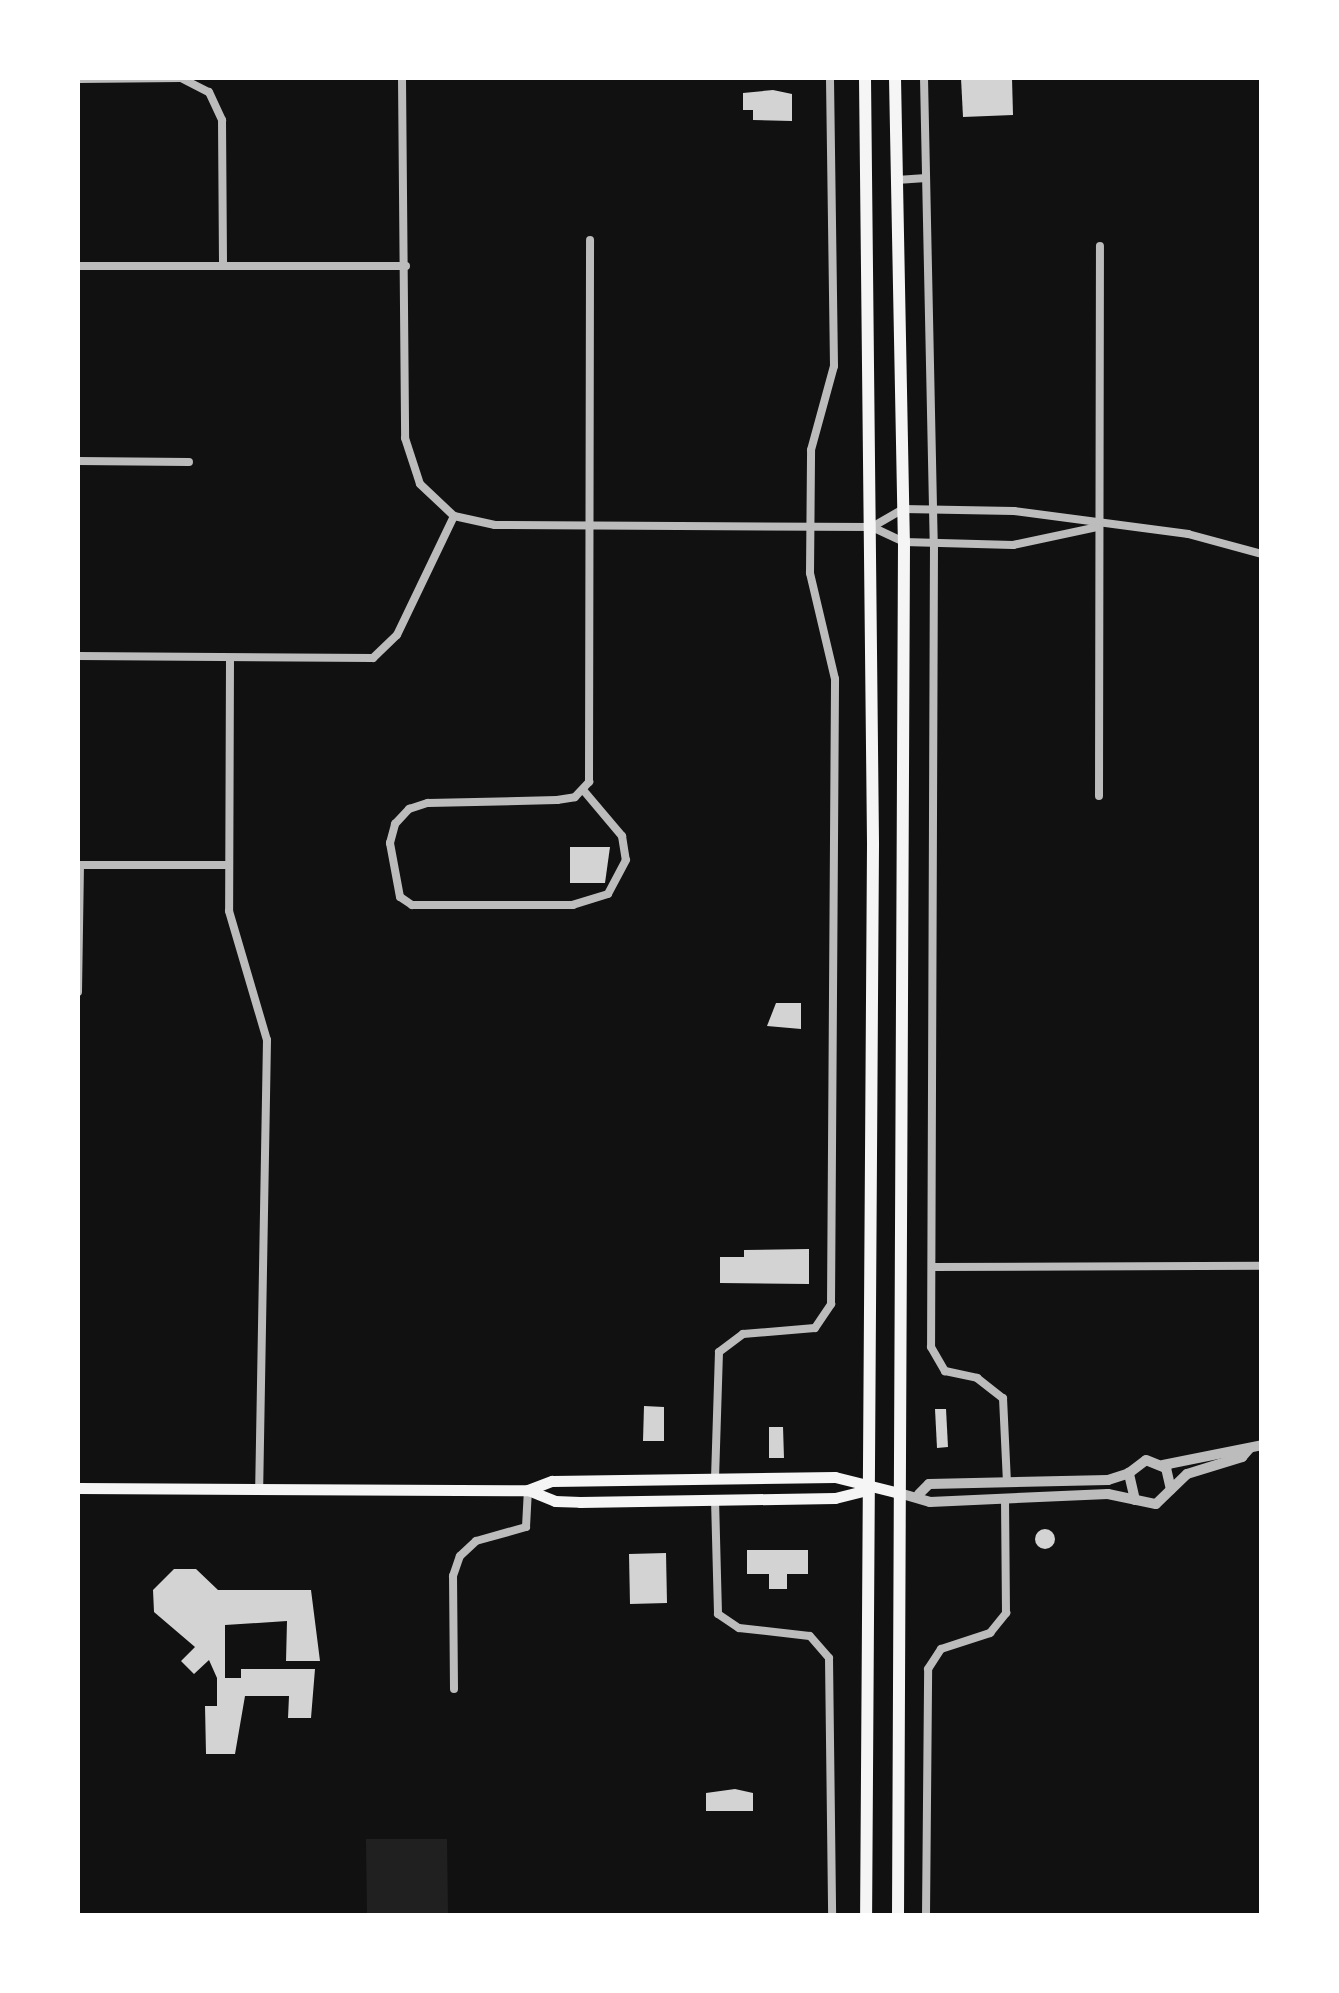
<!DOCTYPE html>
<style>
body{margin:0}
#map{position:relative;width:1339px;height:1993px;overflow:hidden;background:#111;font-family:Figtree,sans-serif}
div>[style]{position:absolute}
.green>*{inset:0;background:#202020}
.building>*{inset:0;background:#d3d3d3}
.round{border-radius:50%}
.minor>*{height:8px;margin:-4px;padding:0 4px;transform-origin:4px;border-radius:4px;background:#bcbcbc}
.tertiary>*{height:10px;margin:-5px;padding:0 5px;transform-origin:5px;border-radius:5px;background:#bcbcbc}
.secondary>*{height:11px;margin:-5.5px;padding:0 5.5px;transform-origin:5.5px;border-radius:5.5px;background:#f5f5f5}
.primary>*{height:12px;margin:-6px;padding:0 6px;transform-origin:6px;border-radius:6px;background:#f5f5f5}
span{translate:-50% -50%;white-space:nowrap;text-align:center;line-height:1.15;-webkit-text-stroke:10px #fff;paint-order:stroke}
.frame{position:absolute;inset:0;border:80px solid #fff;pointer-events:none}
</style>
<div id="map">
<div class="green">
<i style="clip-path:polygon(366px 1839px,447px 1839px,448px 1915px,367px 1915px)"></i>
</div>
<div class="building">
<i style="clip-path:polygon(961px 78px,1012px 78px,1013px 115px,963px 117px)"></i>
<i style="clip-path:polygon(773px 90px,792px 94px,792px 121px,753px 120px,753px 110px,743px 110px,743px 93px)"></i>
<i style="clip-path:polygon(570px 847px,610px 847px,605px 883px,570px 883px)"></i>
<i style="clip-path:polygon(776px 1003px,801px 1003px,801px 1029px,767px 1026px)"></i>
<i style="clip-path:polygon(809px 1249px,809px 1284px,720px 1283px,720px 1257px,744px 1257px,744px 1250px)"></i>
<i style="clip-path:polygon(644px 1406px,664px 1407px,664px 1441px,643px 1441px)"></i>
<i style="clip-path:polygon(935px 1409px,946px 1409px,948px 1447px,937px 1448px)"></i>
<i style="clip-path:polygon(769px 1427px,783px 1427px,784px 1458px,769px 1458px)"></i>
<i class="round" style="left:1035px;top:1529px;width:20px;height:20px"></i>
<i style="clip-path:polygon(747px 1550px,808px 1550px,808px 1574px,787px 1574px,787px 1589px,769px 1589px,769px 1574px,747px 1574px)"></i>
<i style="clip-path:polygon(666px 1553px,667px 1603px,630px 1604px,629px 1554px)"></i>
<i style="clip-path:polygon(174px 1569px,196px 1569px,218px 1590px,311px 1590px,320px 1661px,286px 1661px,287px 1621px,225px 1625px,225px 1678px,241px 1678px,241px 1669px,315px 1669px,311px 1718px,288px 1718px,289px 1696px,245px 1696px,235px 1754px,206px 1754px,205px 1706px,217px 1706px,217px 1678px,209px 1660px,194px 1674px,181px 1661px,195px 1647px,154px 1612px,153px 1590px)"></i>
<i style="clip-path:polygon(735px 1789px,753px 1793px,753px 1811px,706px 1811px,706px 1793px)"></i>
</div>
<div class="minor">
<i style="left:402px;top:78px;width:360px;rotate:89.5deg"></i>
<i style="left:405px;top:438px;width:48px;rotate:71.9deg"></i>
<i style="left:420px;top:484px;width:47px;rotate:43.3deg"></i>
<i style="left:454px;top:516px;width:42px;rotate:12.4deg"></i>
<i style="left:495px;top:525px;width:377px;rotate:0.3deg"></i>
<i style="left:872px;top:527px;width:35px;rotate:25deg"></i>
<i style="left:904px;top:542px;width:109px;rotate:1.6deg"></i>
<i style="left:1013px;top:545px;width:87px;rotate:-12deg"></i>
<i style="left:924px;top:78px;width:464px;rotate:88.8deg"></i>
<i style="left:934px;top:542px;width:805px;rotate:90.21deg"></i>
<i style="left:931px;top:1347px;width:28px;rotate:60deg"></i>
<i style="left:945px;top:1371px;width:33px;rotate:12deg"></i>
<i style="left:977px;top:1378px;width:33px;rotate:38deg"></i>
<i style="left:1003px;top:1398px;width:84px;rotate:87.3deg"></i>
<i style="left:78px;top:79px;width:103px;rotate:-0.6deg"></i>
<i style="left:181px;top:78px;width:31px;rotate:27deg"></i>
<i style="left:209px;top:92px;width:31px;rotate:65deg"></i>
<i style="left:222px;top:120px;width:145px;rotate:89.6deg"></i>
<i style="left:897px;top:180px;width:29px;rotate:-4deg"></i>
<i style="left:78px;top:266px;width:328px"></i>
<i style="left:78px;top:461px;width:111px;rotate:0.5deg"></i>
<i style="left:872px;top:527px;width:36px;rotate:-30deg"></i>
<i style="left:903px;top:509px;width:111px;rotate:1deg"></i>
<i style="left:1014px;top:511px;width:176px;rotate:7.5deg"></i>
<i style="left:1188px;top:534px;width:77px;rotate:15.1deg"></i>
<i style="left:78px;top:656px;width:295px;rotate:0.4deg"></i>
<i style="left:373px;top:658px;width:33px;rotate:-44deg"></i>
<i style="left:397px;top:635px;width:132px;rotate:-64.4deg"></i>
<i style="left:230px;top:659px;width:252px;rotate:90.2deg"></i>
<i style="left:229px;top:911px;width:134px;rotate:73.6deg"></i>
<i style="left:267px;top:1040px;width:448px;rotate:91deg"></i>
<i style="left:584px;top:791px;width:59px;rotate:49.8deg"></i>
<i style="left:622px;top:836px;width:24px;rotate:81deg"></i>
<i style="left:626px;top:860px;width:38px;rotate:118deg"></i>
<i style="left:608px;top:894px;width:37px;rotate:163deg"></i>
<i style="left:573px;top:905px;width:161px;rotate:180deg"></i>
<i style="left:412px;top:905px;width:14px;rotate:-146deg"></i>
<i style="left:400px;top:897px;width:55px;rotate:-100.5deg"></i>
<i style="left:390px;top:843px;width:20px;rotate:-75deg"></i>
<i style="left:395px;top:824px;width:21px;rotate:-47deg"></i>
<i style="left:409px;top:809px;width:20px;rotate:-18deg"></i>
<i style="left:428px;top:803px;width:129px;rotate:-1.3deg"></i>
<i style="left:557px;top:800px;width:18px;rotate:-9deg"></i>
<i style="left:575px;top:797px;width:21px;rotate:-47deg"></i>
<i style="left:589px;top:782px;width:542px;rotate:-89.89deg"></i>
<i style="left:1099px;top:796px;width:550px;rotate:-89.9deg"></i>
<i style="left:78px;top:865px;width:150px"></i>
<i style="left:78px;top:992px;width:127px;rotate:-89.1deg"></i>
<i style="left:932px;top:1267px;width:330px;rotate:-0.2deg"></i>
<i style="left:715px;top:1479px;width:127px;rotate:-88.2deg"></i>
<i style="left:719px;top:1352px;width:30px;rotate:-37deg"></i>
<i style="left:743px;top:1334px;width:72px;rotate:-4.8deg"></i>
<i style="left:815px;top:1328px;width:29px;rotate:-56deg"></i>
<i style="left:831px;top:1304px;width:625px;rotate:-89.63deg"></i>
<i style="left:835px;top:679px;width:109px;rotate:-103.3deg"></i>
<i style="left:810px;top:573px;width:123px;rotate:-89.5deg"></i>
<i style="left:811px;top:450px;width:87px;rotate:-74.7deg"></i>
<i style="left:834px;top:366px;width:288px;rotate:-90.8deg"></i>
<i style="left:715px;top:1499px;width:115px;rotate:88.5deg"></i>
<i style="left:718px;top:1614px;width:25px;rotate:34deg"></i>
<i style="left:739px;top:1628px;width:71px;rotate:6.4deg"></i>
<i style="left:810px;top:1636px;width:29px;rotate:49deg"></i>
<i style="left:829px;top:1658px;width:258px;rotate:89.3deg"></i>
<i style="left:454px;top:1689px;width:113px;rotate:-90.5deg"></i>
<i style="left:453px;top:1576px;width:21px;rotate:-71deg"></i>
<i style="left:460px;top:1556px;width:22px;rotate:-43deg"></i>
<i style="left:476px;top:1541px;width:52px;rotate:-15.6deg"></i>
<i style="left:526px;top:1527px;width:37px;rotate:-87deg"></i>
<i style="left:926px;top:1916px;width:247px;rotate:-89.5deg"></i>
<i style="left:928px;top:1669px;width:24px;rotate:-57deg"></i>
<i style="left:941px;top:1649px;width:52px;rotate:-18.1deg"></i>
<i style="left:990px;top:1633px;width:26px;rotate:-51deg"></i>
<i style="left:1006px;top:1613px;width:113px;rotate:-90.5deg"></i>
</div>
<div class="tertiary">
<i style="left:1163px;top:1465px;width:101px;rotate:-11.4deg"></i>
<i style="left:899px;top:1493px;width:32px;rotate:16deg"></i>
<i style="left:930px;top:1502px;width:178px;rotate:-2.6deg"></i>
<i style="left:1108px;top:1494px;width:49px;rotate:11.8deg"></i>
<i style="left:1156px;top:1504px;width:43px;rotate:-44.1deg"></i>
<i style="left:1187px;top:1474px;width:58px;rotate:-17.2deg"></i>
<i style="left:1242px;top:1457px;width:11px;rotate:-49deg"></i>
<i style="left:919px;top:1494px;width:14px;rotate:-45deg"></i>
<i style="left:929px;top:1484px;width:179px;rotate:-1.3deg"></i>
<i style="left:1108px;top:1480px;width:22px;rotate:-18deg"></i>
<i style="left:1135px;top:1500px;width:28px;rotate:-103deg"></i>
<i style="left:1129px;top:1473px;width:21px;rotate:-37deg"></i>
<i style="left:1146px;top:1460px;width:22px;rotate:22deg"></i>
<i style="left:1166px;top:1468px;width:22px;rotate:77deg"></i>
</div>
<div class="secondary">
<i style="left:78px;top:1488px;width:450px;rotate:0.3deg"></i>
<i style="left:528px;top:1490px;width:26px;rotate:-21deg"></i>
<i style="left:552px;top:1481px;width:283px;rotate:-0.8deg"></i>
<i style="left:835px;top:1477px;width:66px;rotate:14deg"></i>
<i style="left:528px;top:1490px;width:29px;rotate:22deg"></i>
<i style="left:555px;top:1501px;width:25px;rotate:2deg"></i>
<i style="left:580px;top:1502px;width:255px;rotate:-0.9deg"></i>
<i style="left:835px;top:1498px;width:34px;rotate:-14deg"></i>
</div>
<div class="primary">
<i style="left:865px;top:78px;width:767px;rotate:89.4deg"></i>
<i style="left:873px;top:845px;width:1071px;rotate:90.37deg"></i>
<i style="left:895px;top:78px;width:464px;rotate:88.9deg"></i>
<i style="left:904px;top:542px;width:1374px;rotate:90.25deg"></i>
</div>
<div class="frame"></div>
</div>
